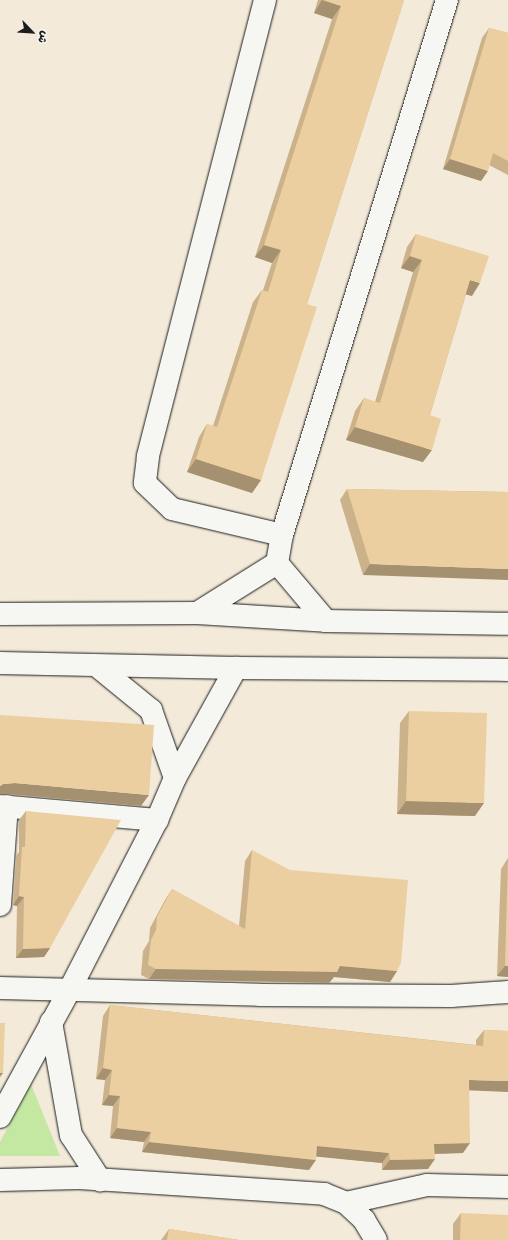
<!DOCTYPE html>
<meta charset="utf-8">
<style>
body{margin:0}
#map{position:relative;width:508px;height:1240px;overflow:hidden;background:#f3ead9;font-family:"Shantell Sans","Playpen Sans Arabic",sans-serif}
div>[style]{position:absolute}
.green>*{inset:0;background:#c4e8a2}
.roads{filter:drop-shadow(0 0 1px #1c1c1c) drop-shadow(0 0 1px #1c1c1c)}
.minor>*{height:22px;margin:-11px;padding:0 11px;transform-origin:11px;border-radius:11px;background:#f6f6f2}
.major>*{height:22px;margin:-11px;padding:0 11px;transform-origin:11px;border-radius:11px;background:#f6f6f2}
.wall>*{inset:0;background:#cbb28a}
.shaded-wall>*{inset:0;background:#a59170}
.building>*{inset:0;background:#eccfa0}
span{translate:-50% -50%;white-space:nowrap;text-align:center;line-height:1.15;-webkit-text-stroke:3px #f6f6f2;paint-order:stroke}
.north{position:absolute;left:12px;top:12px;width:40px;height:40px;-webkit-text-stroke:3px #f6f6f2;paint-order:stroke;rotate:115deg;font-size:11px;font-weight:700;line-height:16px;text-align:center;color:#1c1c1c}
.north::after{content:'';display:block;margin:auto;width:14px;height:18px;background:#1c1c1c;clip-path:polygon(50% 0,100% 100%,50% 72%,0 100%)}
</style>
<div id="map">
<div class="green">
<i style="clip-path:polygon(31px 1084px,60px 1156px,0 1156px,0 1142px)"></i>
</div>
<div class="roads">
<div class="minor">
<i style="left:265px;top:0;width:472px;rotate:104.4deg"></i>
<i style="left:148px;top:457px;width:26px;rotate:97deg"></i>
<i style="left:145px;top:483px;width:37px;rotate:44deg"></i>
<i style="left:172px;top:509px;width:113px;rotate:13.3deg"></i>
<i style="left:277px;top:563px;width:76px;rotate:49.8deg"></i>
<i style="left:197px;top:613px;width:94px;rotate:-32deg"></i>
<i style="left:277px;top:563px;width:28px;rotate:-80deg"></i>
<i style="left:282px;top:535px;width:560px;rotate:-72.86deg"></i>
<i style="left:97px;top:666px;width:70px;rotate:39.2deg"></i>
<i style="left:151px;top:710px;width:72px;rotate:70.6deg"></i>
<i style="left:0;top:806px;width:158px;rotate:5.1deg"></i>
<i style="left:0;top:905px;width:99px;rotate:-86deg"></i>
<i style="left:0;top:988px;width:260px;rotate:1.5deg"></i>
<i style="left:260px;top:995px;width:191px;rotate:0.3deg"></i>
<i style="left:451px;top:996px;width:57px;rotate:-4deg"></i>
<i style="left:51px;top:1022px;width:115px;rotate:80deg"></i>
<i style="left:71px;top:1135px;width:54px;rotate:57.2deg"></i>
<i style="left:0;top:1117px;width:144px;rotate:-61.3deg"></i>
<i style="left:69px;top:991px;width:192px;rotate:-62.8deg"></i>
<i style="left:157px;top:820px;width:46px;rotate:-66.8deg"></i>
<i style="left:175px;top:778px;width:126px;rotate:-61deg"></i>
<i style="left:0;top:1180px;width:79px;rotate:-1.5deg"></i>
<i style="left:79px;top:1178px;width:246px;rotate:3.7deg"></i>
<i style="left:324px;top:1194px;width:24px;rotate:22deg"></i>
<i style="left:346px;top:1203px;width:25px;rotate:43deg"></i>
<i style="left:364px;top:1220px;width:23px;rotate:59deg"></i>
<i style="left:346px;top:1203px;width:83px;rotate:-12.5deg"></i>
<i style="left:427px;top:1185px;width:81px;rotate:1.4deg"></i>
</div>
<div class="major">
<i style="left:0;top:614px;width:197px;rotate:-0.3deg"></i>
<i style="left:197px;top:613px;width:129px;rotate:3.5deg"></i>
<i style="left:326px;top:621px;width:182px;rotate:0.9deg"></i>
<i style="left:0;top:663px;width:236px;rotate:1.2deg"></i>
<i style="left:236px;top:668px;width:272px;rotate:0.4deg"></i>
</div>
</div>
<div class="wall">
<i style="clip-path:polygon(318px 0,404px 0,307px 304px,261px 480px,252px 493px,187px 472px,199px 437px,207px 424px,213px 426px,253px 302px,262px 290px,263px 290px,272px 263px,255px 257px,332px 19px,314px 13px)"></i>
<i style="clip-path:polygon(489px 28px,508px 33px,508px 175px,489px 165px,481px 181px,443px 169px,482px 38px)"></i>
<i style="clip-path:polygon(416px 234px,472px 296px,466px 294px,430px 415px,423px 462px,346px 440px,355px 411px,364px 398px,375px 402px,413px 272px,401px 268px,407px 247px)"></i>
<i style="clip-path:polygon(347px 489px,508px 492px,363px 575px,340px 500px)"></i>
<i style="clip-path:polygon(409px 711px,475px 816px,397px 814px,400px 723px)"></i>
<i style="clip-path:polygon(26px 811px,50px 948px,44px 957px,16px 958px,17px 906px,13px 905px,16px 856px,19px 852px,19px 820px)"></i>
<i style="clip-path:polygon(252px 850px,397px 971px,390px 982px,334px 977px,329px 983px,149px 979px,141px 975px,143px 951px,149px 941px,150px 928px,165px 900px,172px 889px,239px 926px,245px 861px)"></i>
<i style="clip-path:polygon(508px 858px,508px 977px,497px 976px,501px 869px)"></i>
<i style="clip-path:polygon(110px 1005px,476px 1045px,476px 1040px,484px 1030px,508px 1031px,469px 1090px,463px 1153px,435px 1154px,428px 1169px,382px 1170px,382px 1163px,316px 1156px,309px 1170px,142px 1152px,144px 1142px,110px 1138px,113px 1106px,102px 1105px,105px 1080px,96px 1079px,103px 1016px)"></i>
<i style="clip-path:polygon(461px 1213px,508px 1240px,453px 1240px,453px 1224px)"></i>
<i style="clip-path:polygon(169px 1229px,239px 1240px,161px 1240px)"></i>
</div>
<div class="shaded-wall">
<i style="clip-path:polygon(322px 0,341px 6px,332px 19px,314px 13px)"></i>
<i style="clip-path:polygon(450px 159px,488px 171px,481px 181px,443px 169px)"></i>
<i style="clip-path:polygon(264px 245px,281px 250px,272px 263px,255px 257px)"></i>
<i style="clip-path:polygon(410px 256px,422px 260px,413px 272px,401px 268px)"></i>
<i style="clip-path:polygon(470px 280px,480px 283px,472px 296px,461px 293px)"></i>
<i style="clip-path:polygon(355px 427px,432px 450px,423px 462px,346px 440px)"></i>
<i style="clip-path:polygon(196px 459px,261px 480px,252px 493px,187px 472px)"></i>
<i style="clip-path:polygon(370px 564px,508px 569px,508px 580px,363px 575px)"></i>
<i style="clip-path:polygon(15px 783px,149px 795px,141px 806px,7px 794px,0 794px,0 786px,3px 784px)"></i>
<i style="clip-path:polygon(406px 801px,484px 803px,475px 816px,397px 814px)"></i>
<i style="clip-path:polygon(19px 896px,24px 897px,17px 906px,13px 905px)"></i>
<i style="clip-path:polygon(50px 948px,44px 957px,16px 958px,23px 949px)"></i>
<i style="clip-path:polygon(340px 966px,397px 971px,390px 982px,334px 977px,329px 983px,149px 979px,156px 969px)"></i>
<i style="clip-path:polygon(505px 966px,508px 966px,508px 977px,497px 976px)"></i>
<i style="clip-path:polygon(103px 1068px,112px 1070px,105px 1080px,96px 1079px)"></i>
<i style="clip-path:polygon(0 1073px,3px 1073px,0 1077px)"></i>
<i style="clip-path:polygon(469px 1080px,508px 1081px,508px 1092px,461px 1090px)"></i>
<i style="clip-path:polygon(109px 1095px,120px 1096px,113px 1106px,102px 1105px)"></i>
<i style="clip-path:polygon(117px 1128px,151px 1132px,144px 1142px,110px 1138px)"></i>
<i style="clip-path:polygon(149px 1142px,316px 1160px,309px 1170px,142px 1152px)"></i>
<i style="clip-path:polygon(470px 1143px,463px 1153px,427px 1154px,434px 1144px)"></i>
<i style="clip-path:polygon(317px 1146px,389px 1153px,382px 1163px,310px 1156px)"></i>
<i style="clip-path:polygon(435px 1159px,428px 1169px,382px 1170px,390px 1160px)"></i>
</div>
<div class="building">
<i style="clip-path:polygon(323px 0,404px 0,307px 304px,317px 307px,261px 480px,196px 459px,207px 424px,217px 427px,262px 290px,268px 292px,281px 250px,264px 245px,341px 6px)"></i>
<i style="clip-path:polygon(489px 28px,508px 33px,508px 161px,493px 153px,488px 171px,450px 159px)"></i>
<i style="clip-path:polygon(416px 234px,489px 256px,480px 283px,470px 280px,430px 415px,441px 419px,432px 450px,355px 427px,364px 398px,380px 403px,422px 260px,410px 256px)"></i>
<i style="clip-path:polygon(347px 489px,508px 492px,508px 569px,370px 564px)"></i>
<i style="clip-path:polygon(409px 711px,487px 713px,484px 803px,406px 801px)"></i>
<i style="clip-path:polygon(0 715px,154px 725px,149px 795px,15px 783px,3px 784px,0 786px)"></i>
<i style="clip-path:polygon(26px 811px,121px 820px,50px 948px,23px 949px,24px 897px,19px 896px,22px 847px,25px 847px)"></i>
<i style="clip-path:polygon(252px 850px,290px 870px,408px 880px,401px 963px,397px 971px,340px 966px,337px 972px,156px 969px,148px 965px,151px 940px,156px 930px,157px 917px,172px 889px,245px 929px)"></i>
<i style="clip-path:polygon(508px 860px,508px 966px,505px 966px)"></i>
<i style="clip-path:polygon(110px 1005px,483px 1046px,484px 1030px,508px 1031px,508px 1081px,469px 1080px,470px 1143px,434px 1144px,435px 1159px,390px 1160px,389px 1153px,317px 1146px,316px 1160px,149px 1142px,151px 1132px,117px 1128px,120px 1096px,109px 1095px,112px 1070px,103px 1068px)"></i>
<i style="clip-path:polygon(0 1023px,5px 1023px,3px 1073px,0 1073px)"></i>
<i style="clip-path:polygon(461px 1213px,508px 1215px,508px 1240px,460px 1240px)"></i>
<i style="clip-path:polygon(169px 1229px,239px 1240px,167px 1240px)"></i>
</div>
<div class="north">ش</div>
</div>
